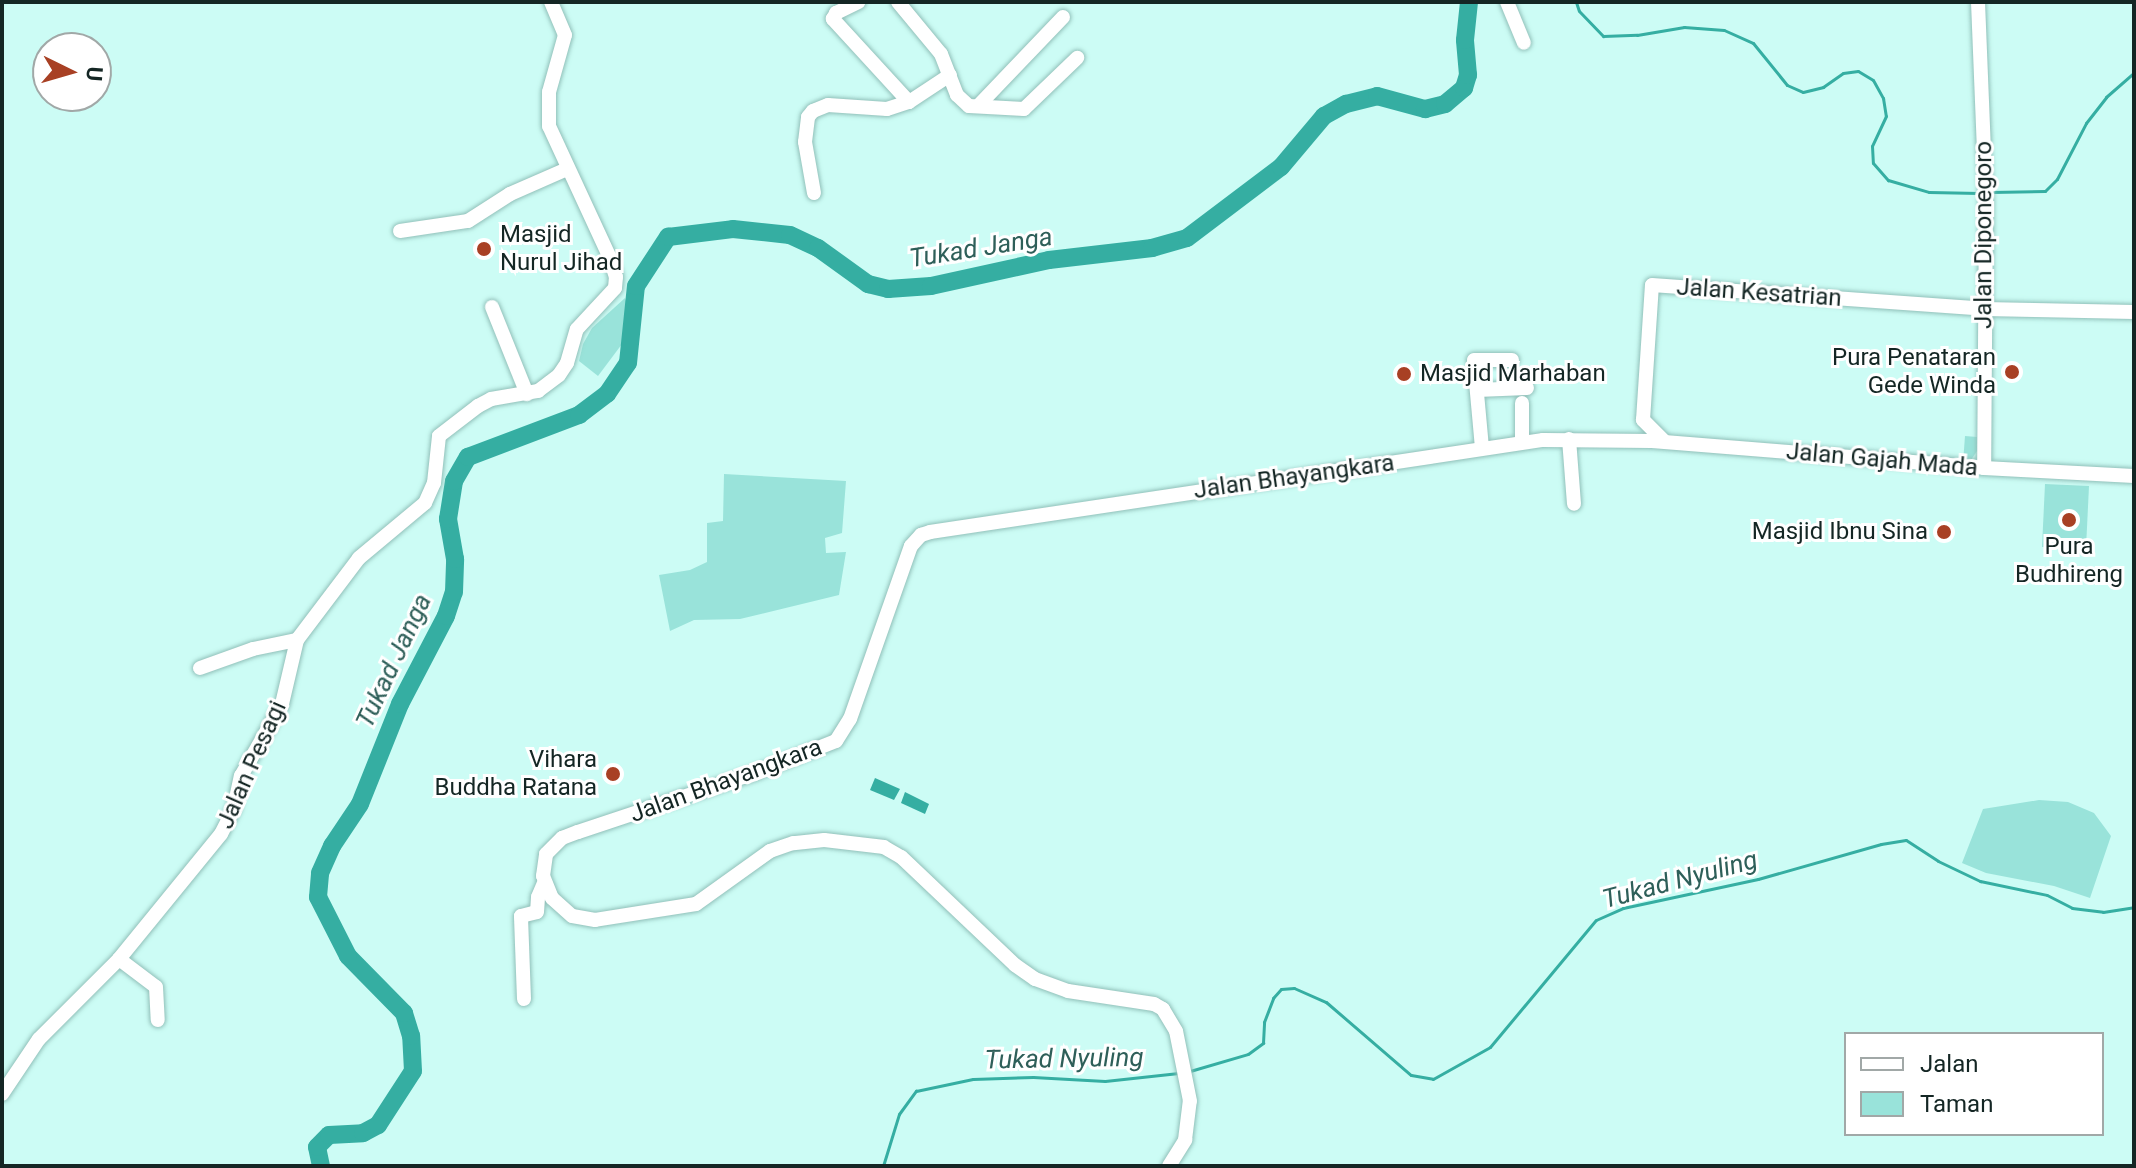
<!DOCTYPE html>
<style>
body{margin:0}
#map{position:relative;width:2136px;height:1168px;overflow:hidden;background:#ccfcf5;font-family:Roboto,sans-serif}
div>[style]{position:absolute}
.green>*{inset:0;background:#99e3da}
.water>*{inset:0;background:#35aea2}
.stream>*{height:3px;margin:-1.5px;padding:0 1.5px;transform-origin:1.5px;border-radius:1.5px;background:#35aea2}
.river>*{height:18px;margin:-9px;padding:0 9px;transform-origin:9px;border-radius:9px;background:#35aea2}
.roads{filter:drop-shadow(0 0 2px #91c0b9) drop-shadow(0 0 2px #91c0b9)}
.minor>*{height:14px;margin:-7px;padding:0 7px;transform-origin:7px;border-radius:7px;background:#fff}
.dots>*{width:22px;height:22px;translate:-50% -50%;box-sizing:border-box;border:4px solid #fff;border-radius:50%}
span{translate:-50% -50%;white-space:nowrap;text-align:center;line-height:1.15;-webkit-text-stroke:6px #fff;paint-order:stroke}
.poi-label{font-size:24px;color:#142624}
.left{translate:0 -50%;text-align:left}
.right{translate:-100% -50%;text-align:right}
.street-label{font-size:24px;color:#142624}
.water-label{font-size:26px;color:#2e5f59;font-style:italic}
.frame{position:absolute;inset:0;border:4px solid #142624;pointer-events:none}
.legend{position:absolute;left:1844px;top:1032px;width:260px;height:104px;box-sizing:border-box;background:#fff;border:2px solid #a1a8a7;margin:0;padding:10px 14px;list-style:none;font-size:24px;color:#142624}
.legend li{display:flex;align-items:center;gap:16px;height:40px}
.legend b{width:40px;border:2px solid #a1a8a7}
.north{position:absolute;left:32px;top:32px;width:80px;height:80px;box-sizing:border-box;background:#fff;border:2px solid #a1a8a7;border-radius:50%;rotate:95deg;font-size:22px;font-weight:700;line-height:32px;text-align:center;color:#142624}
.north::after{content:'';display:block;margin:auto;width:28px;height:36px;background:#a84024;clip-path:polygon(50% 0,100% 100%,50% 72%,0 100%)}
</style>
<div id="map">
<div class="green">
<i style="clip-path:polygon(625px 298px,630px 312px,628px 336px,598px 376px,579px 361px,583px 344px,592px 328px)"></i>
<i style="clip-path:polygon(1965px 436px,1977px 437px,1977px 451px,1971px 460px,1963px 463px)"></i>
<i style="clip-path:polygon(724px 474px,846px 481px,842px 533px,825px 538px,826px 553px,846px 552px,839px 595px,740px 619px,694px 620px,670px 631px,659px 575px,690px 570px,707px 562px,707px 523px,723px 521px)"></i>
<i style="clip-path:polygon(2045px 484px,2089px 486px,2086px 548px,2042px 547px)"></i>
<i style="clip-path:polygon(2039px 800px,2068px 802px,2094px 813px,2111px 836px,2090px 898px,2054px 886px,1986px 873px,1962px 863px,1983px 809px)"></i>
</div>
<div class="water">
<i style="clip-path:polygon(875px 778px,900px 789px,894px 800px,870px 790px)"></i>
<i style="clip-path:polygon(905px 792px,929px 804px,925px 814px,901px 803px)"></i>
</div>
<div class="stream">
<i style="left:1576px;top:2px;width:9px;rotate:72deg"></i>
<i style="left:1579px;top:11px;width:35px;rotate:46deg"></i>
<i style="left:1603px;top:36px;width:34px;rotate:-2deg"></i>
<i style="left:1637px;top:35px;width:48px;rotate:-9.7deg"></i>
<i style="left:1684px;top:27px;width:40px;rotate:4.3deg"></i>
<i style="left:1724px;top:30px;width:32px;rotate:24deg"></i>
<i style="left:1753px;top:43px;width:54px;rotate:51deg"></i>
<i style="left:1787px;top:85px;width:17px;rotate:24deg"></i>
<i style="left:1803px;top:92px;width:21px;rotate:-14deg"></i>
<i style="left:1823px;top:87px;width:24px;rotate:-35deg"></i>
<i style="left:1843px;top:73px;width:15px;rotate:-8deg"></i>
<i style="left:1858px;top:71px;width:17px;rotate:31deg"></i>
<i style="left:1873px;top:80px;width:21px;rotate:61deg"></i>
<i style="left:1883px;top:98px;width:18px;rotate:81deg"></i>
<i style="left:1886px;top:116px;width:33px;rotate:115deg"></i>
<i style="left:1872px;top:146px;width:17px;rotate:87deg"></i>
<i style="left:1873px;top:163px;width:23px;rotate:49deg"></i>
<i style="left:1888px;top:180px;width:43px;rotate:16.3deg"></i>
<i style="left:1929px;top:192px;width:50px;rotate:1.1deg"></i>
<i style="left:1991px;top:192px;width:54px;rotate:-1.1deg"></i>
<i style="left:2045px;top:191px;width:17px;rotate:-45deg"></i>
<i style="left:2057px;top:179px;width:63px;rotate:-62.6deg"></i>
<i style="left:2086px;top:123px;width:33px;rotate:-52deg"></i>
<i style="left:2106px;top:97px;width:37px;rotate:-41deg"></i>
<i style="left:1190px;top:1071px;width:60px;rotate:-16.3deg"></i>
<i style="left:1248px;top:1054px;width:19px;rotate:-36deg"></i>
<i style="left:1263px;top:1043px;width:21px;rotate:-87deg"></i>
<i style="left:1264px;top:1022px;width:26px;rotate:-69deg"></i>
<i style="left:1273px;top:998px;width:12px;rotate:-48deg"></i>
<i style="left:1281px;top:989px;width:13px;rotate:-4deg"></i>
<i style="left:1294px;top:988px;width:35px;rotate:24deg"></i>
<i style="left:1326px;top:1002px;width:112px;rotate:40.7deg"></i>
<i style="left:1411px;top:1075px;width:22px;rotate:10deg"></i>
<i style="left:1433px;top:1079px;width:65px;rotate:-29.3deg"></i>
<i style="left:1490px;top:1047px;width:165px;rotate:-50.2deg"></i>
<i style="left:1596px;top:920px;width:30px;rotate:-24deg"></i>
<i style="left:1623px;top:908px;width:138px;rotate:-12.1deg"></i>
<i style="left:1758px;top:879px;width:128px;rotate:-15.9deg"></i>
<i style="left:1881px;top:844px;width:25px;rotate:-9deg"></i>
<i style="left:1906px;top:840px;width:38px;rotate:33deg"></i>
<i style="left:1938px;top:861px;width:47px;rotate:25.5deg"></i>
<i style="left:1980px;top:881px;width:68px;rotate:11.8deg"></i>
<i style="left:2047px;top:895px;width:28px;rotate:27deg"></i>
<i style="left:2072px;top:908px;width:31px;rotate:7deg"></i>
<i style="left:2103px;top:912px;width:31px;rotate:-9deg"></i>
<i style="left:883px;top:1166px;width:54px;rotate:-72.9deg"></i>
<i style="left:899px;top:1114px;width:29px;rotate:-54deg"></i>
<i style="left:916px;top:1091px;width:58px;rotate:-11.9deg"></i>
<i style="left:973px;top:1079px;width:60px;rotate:-1.9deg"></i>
<i style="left:1033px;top:1077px;width:72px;rotate:3.2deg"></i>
<i style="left:1105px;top:1081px;width:74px;rotate:-6.2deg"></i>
</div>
<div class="river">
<i style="left:321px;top:1166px;width:19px;rotate:-102deg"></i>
<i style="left:317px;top:1147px;width:17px;rotate:-45deg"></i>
<i style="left:329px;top:1135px;width:34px;rotate:-3deg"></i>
<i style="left:363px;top:1133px;width:17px;rotate:-28deg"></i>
<i style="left:378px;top:1125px;width:64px;rotate:-57.1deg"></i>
<i style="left:413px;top:1071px;width:35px;rotate:-93deg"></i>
<i style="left:411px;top:1036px;width:24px;rotate:-107deg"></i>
<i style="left:404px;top:1013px;width:80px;rotate:-134.5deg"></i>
<i style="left:348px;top:956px;width:66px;rotate:-117deg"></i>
<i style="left:318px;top:897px;width:24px;rotate:-85deg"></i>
<i style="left:320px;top:873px;width:30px;rotate:-66deg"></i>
<i style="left:332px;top:846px;width:50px;rotate:-56.3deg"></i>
<i style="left:360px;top:804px;width:108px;rotate:-68.2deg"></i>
<i style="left:400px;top:704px;width:99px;rotate:-62.4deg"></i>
<i style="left:446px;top:616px;width:25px;rotate:-72deg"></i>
<i style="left:454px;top:592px;width:33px;rotate:-88deg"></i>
<i style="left:455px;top:559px;width:41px;rotate:-99.9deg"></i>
<i style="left:448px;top:519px;width:38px;rotate:-81deg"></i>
<i style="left:454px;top:481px;width:28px;rotate:-60deg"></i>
<i style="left:468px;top:457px;width:119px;rotate:-20.7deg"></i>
<i style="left:579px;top:415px;width:35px;rotate:-37deg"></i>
<i style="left:607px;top:394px;width:37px;rotate:-56deg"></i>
<i style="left:628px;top:363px;width:77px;rotate:-84.1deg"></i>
<i style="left:636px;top:286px;width:59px;rotate:-56.9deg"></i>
<i style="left:668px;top:237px;width:65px;rotate:-7deg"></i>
<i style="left:733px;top:229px;width:57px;rotate:6deg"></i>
<i style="left:790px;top:235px;width:31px;rotate:25deg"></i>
<i style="left:818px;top:248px;width:62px;rotate:35.8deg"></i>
<i style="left:868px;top:284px;width:21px;rotate:14deg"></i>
<i style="left:888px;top:289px;width:43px;rotate:-4deg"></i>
<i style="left:931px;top:286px;width:121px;rotate:-12.4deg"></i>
<i style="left:1049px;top:260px;width:104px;rotate:-6.6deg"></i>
<i style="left:1152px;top:248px;width:36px;rotate:-16deg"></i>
<i style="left:1187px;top:238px;width:118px;rotate:-37.1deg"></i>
<i style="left:1281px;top:167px;width:67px;rotate:-49.9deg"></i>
<i style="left:1324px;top:116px;width:25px;rotate:-29deg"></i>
<i style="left:1346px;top:104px;width:32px;rotate:-14deg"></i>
<i style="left:1377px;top:96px;width:50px;rotate:15.2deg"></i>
<i style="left:1425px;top:109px;width:21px;rotate:-14deg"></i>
<i style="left:1445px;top:104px;width:25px;rotate:-40deg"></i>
<i style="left:1464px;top:88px;width:14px;rotate:-73deg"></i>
<i style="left:1468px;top:75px;width:35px;rotate:-95deg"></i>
<i style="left:1465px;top:40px;width:38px;rotate:-84deg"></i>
</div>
<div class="roads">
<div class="minor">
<i style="left:898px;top:2px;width:67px;rotate:50.4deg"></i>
<i style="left:941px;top:54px;width:44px;rotate:68.7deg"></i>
<i style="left:957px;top:95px;width:16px;rotate:43deg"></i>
<i style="left:969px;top:106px;width:55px;rotate:3.1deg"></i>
<i style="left:1024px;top:109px;width:74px;rotate:-43.9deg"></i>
<i style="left:1507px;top:2px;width:44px;rotate:67.5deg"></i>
<i style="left:1978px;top:2px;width:201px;rotate:87.7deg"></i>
<i style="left:1986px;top:203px;width:265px;rotate:90.4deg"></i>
<i style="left:909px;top:102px;width:49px;rotate:-33.4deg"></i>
<i style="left:978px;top:106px;width:123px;rotate:-46.3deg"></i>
<i style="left:814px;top:193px;width:52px;rotate:-100deg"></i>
<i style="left:805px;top:142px;width:25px;rotate:-83deg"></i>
<i style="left:808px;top:117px;width:8px;rotate:-50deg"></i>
<i style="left:813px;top:111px;width:16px;rotate:-22deg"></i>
<i style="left:828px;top:105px;width:59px;rotate:3.9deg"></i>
<i style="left:887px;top:109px;width:23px;rotate:-18deg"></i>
<i style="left:909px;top:102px;width:113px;rotate:-132.5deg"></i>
<i style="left:833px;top:19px;width:7px;rotate:-63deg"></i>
<i style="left:836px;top:13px;width:25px;rotate:-26deg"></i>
<i style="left:400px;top:231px;width:69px;rotate:-8.4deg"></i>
<i style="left:468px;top:221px;width:50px;rotate:-32.7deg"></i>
<i style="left:510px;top:194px;width:62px;rotate:-23.7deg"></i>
<i style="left:492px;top:307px;width:94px;rotate:68.1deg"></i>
<i style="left:1477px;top:390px;width:50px;rotate:-2.3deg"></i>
<i style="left:1522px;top:403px;width:38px;rotate:90deg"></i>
<i style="left:1569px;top:439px;width:65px;rotate:85.6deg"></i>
<i style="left:1664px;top:441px;width:30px;rotate:-135deg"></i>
<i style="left:1643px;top:420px;width:135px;rotate:-86.2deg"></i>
<i style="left:1652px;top:285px;width:333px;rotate:4.1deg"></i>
<i style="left:1984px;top:309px;width:150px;rotate:1.1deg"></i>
<i style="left:1482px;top:448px;width:88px;rotate:-95.2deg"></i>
<i style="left:1474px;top:360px;width:38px"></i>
<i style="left:200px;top:668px;width:56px;rotate:-19.7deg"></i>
<i style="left:253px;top:649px;width:45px;rotate:-11.6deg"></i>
<i style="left:119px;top:959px;width:46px;rotate:37.1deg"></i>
<i style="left:156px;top:987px;width:33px;rotate:87deg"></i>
<i style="left:524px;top:999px;width:83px;rotate:-92.1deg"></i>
<i style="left:521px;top:916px;width:16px;rotate:-14deg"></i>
<i style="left:537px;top:912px;width:15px;rotate:-86deg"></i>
<i style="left:538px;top:897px;width:15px;rotate:-67deg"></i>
<i style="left:2px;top:1094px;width:66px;rotate:-56.1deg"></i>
<i style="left:39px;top:1039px;width:113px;rotate:-45deg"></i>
<i style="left:119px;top:959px;width:161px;rotate:-50.8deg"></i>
<i style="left:221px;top:834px;width:29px;rotate:-63deg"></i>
<i style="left:234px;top:808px;width:33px;rotate:-78deg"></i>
<i style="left:241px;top:776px;width:83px;rotate:-60.3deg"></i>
<i style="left:282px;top:704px;width:66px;rotate:-76.8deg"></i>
<i style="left:297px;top:640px;width:103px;rotate:-52.9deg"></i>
<i style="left:359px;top:558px;width:86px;rotate:-39.8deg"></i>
<i style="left:425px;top:503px;width:22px;rotate:-66deg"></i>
<i style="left:434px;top:483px;width:47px;rotate:-83.9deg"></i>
<i style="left:439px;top:436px;width:49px;rotate:-37.6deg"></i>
<i style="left:478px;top:406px;width:15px;rotate:-28deg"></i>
<i style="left:491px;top:399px;width:48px;rotate:-9.7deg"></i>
<i style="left:538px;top:391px;width:26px;rotate:-37deg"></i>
<i style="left:559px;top:375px;width:14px;rotate:-56deg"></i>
<i style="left:567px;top:363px;width:35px;rotate:-74deg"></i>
<i style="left:577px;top:329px;width:56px;rotate:-47.2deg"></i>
<i style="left:615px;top:288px;width:11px;rotate:-85deg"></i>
<i style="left:616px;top:277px;width:20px;rotate:-108deg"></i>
<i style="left:610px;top:258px;width:145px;rotate:-114.8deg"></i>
<i style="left:549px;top:126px;width:34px;rotate:-90deg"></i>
<i style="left:549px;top:92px;width:59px;rotate:-74.3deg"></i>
<i style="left:565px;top:35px;width:36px;rotate:-113deg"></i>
<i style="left:1169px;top:1166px;width:31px;rotate:-58deg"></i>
<i style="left:1185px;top:1140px;width:39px;rotate:-83deg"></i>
<i style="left:1190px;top:1101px;width:71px;rotate:-101.3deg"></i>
<i style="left:1176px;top:1031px;width:26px;rotate:-121deg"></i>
<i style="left:1163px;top:1009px;width:10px;rotate:-151deg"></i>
<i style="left:1154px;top:1004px;width:87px;rotate:-171.4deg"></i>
<i style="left:1068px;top:991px;width:35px;rotate:-160deg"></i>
<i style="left:1035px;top:979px;width:24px;rotate:-145deg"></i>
<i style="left:1015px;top:965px;width:157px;rotate:-136.5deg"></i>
<i style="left:901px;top:857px;width:20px;rotate:-150deg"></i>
<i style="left:884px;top:847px;width:60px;rotate:-173.3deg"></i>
<i style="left:824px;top:840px;width:31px;rotate:174deg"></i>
<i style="left:793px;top:843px;width:24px;rotate:161deg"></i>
<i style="left:770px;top:851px;width:91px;rotate:144.4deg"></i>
<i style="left:696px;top:904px;width:102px;rotate:171deg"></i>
<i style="left:595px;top:920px;width:23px;rotate:-170deg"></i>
<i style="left:572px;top:916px;width:27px;rotate:-138deg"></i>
<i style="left:552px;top:898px;width:24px;rotate:-112deg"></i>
<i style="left:543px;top:876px;width:22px;rotate:-82deg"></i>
<i style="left:546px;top:854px;width:23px;rotate:-45deg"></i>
<i style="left:562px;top:838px;width:17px;rotate:-21deg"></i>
<i style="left:578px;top:832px;width:187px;rotate:-18.4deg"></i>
<i style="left:755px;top:773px;width:87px;rotate:-21.6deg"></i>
<i style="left:836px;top:741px;width:26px;rotate:-58deg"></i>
<i style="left:850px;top:719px;width:183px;rotate:-70.6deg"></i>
<i style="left:911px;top:546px;width:15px;rotate:-48deg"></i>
<i style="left:921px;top:535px;width:9px;rotate:-18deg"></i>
<i style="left:930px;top:532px;width:620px;rotate:-8.54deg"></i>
<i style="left:1543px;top:440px;width:109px;rotate:0.5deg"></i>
<i style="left:1652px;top:441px;width:333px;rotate:4.6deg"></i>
<i style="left:1984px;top:468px;width:150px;rotate:3.1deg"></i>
</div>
</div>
<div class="dots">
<i style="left:484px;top:249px;background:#a84024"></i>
<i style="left:2012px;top:372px;background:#a84024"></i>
<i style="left:1404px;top:374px;background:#a84024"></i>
<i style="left:2069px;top:520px;background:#a84024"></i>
<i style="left:1944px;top:532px;background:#a84024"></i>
<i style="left:613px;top:774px;background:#a84024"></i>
</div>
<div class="poi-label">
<span class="left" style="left:500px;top:249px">Masjid<br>Nurul Jihad</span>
<span class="right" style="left:1996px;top:372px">Pura Penataran<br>Gede Winda</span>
<span class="left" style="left:1420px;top:374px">Masjid Marhaban</span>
<span class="right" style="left:1928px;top:532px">Masjid Ibnu Sina</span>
<span style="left:2069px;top:561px">Pura<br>Budhireng</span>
<span class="right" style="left:597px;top:774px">Vihara<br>Buddha Ratana</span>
</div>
<div class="street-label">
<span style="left:1984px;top:235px;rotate:-90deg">Jalan Diponegoro</span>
<span style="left:1759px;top:293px;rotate:4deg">Jalan Kesatrian</span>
<span style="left:1882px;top:460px;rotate:5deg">Jalan Gajah Mada</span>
<span style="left:1294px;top:477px;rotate:-8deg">Jalan Bhayangkara</span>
<span style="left:252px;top:765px;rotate:-66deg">Jalan Pesagi</span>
<span style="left:726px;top:781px;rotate:-20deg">Jalan Bhayangkara</span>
</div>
<div class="water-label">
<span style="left:981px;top:248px;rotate:-9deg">Tukad Janga</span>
<span style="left:394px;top:661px;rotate:-65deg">Tukad Janga</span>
<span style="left:1680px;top:880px;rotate:-15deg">Tukad Nyuling</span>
<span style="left:1064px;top:1059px;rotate:-1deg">Tukad Nyuling</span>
</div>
<div class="frame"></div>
<ul class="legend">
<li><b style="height:10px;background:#fff"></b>Jalan</li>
<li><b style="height:22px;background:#99e3da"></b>Taman</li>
</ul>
<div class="north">U</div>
</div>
